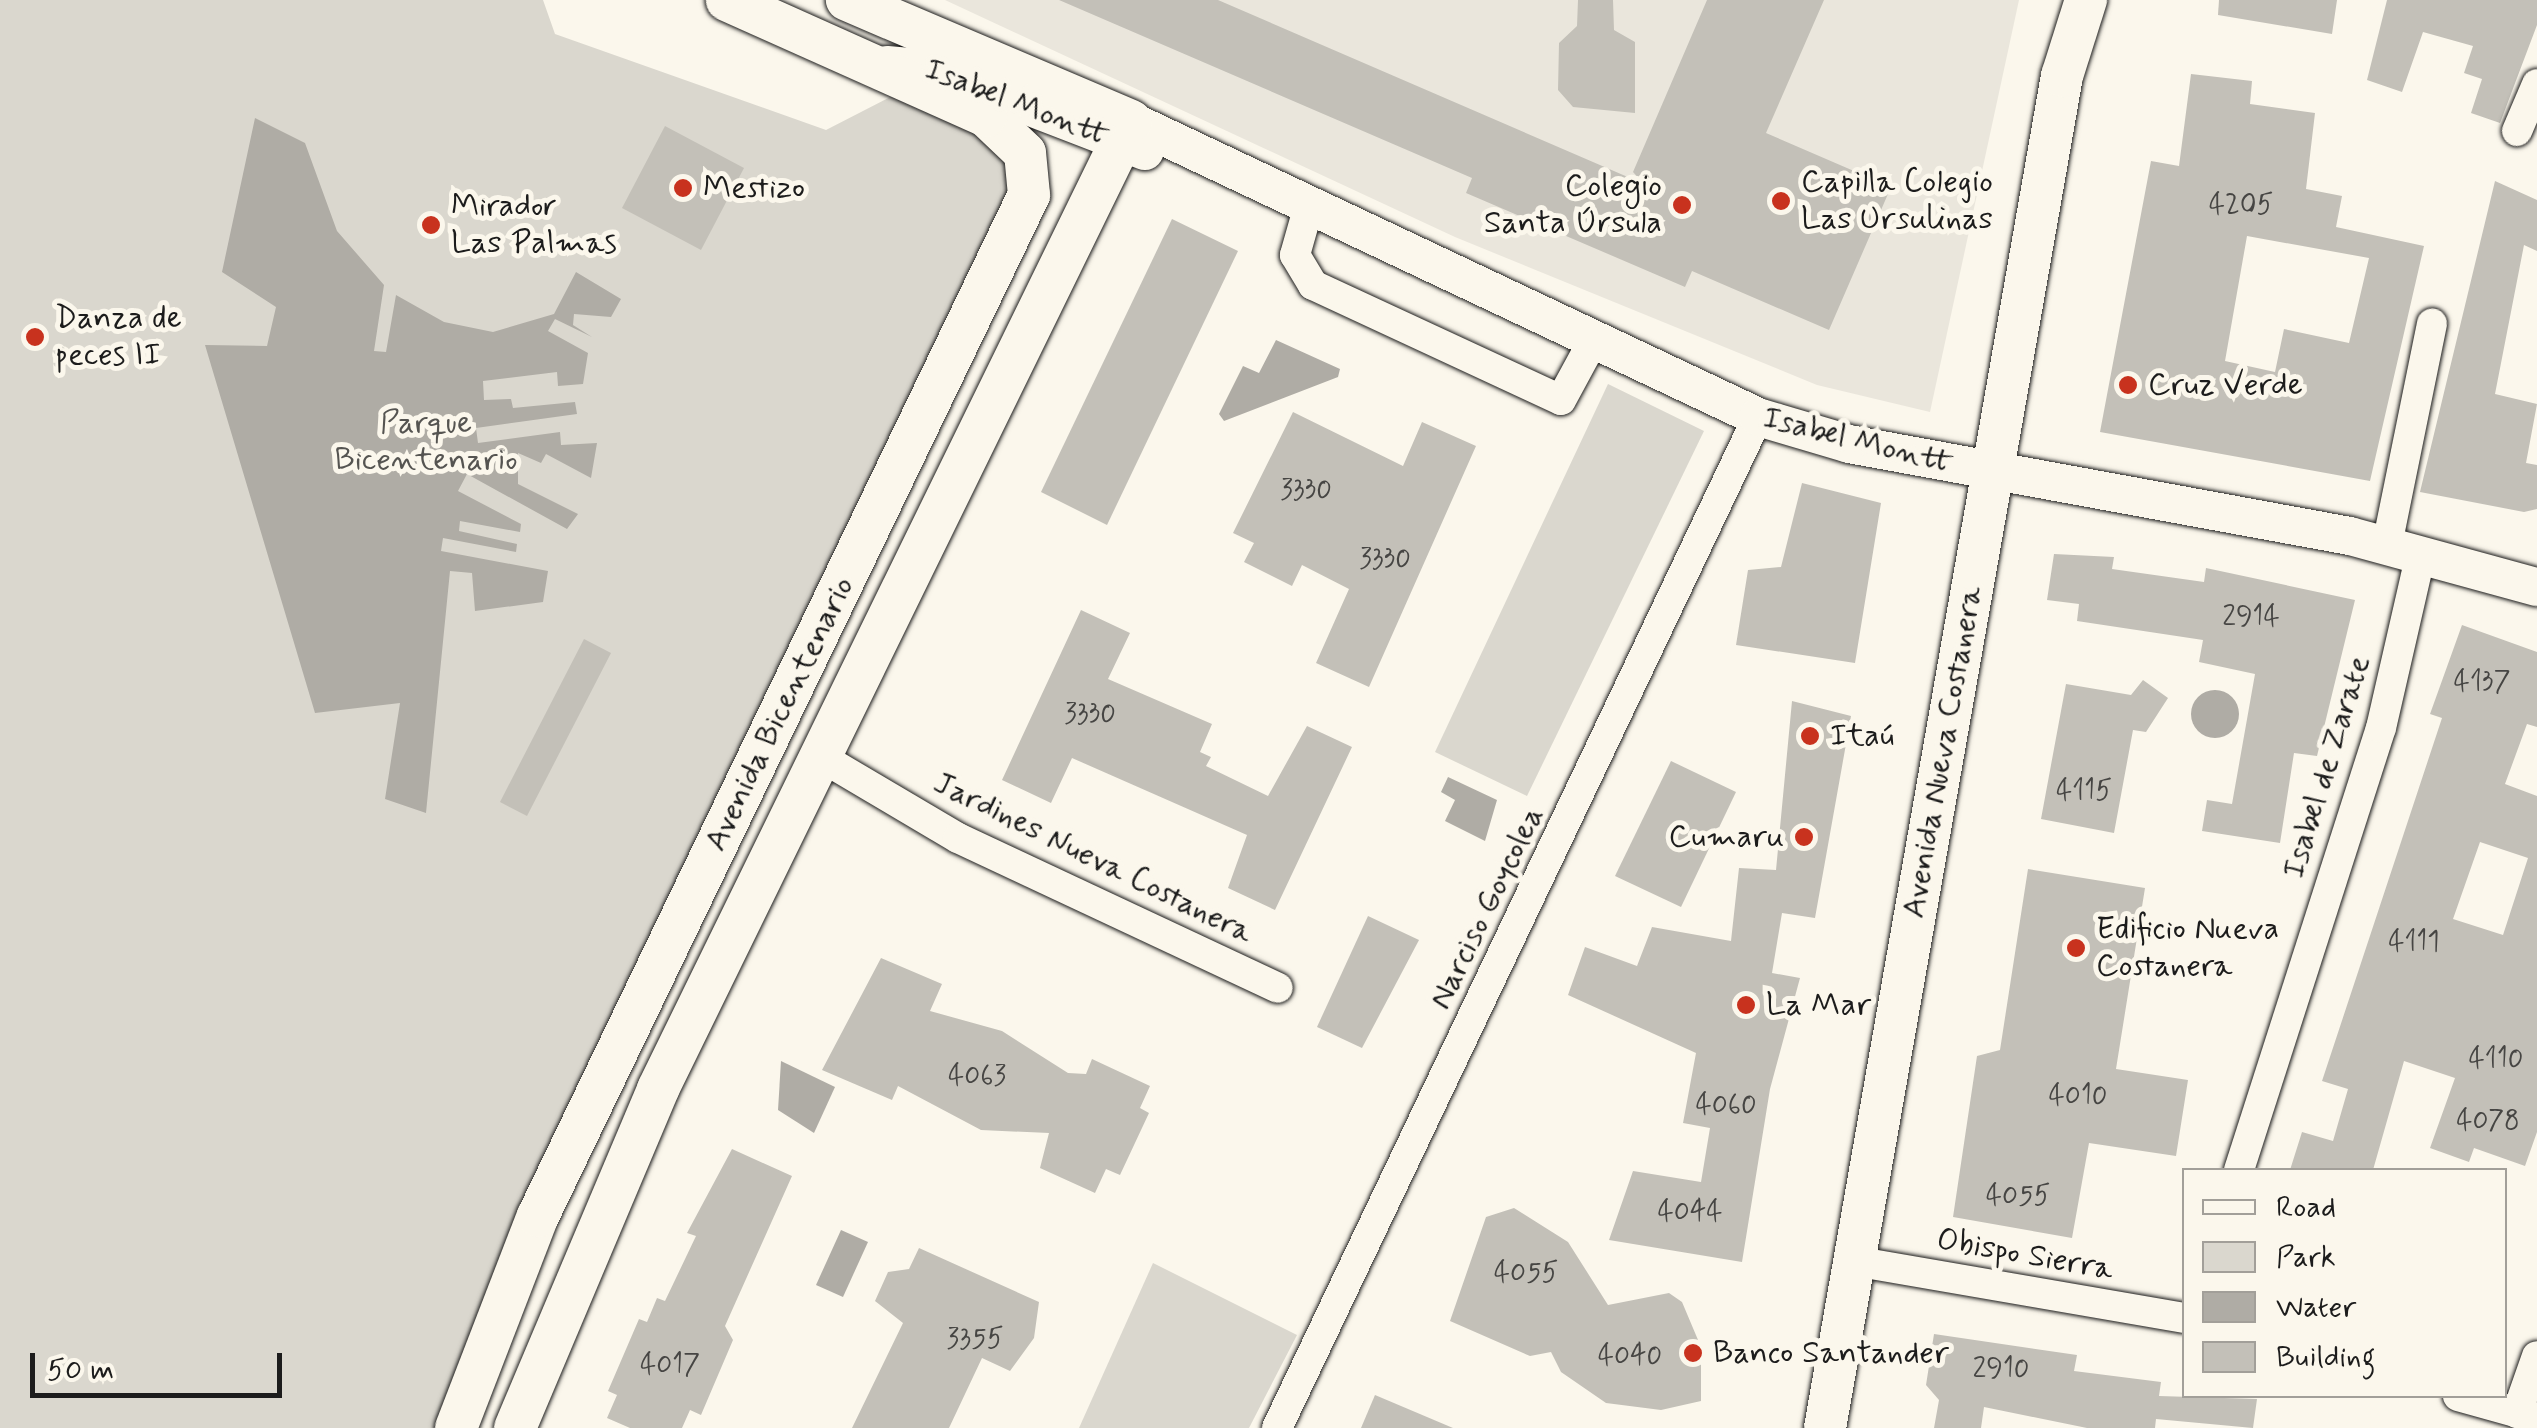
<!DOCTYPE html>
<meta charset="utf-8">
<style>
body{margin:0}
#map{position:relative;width:2537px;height:1428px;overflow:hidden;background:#fbf7ec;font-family:Mynerve,sans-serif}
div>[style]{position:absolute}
.built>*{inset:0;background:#eae6dc}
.green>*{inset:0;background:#dad7ce}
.water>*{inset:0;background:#afaca5}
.round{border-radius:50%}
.building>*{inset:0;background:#c3c0b8}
.roads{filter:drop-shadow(0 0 2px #1c1c1c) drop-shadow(0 0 2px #1c1c1c)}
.minor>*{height:30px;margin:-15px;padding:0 15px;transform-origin:15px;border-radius:15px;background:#fbf7ec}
.tertiary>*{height:38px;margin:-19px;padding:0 19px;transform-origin:19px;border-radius:19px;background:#fbf7ec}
.secondary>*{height:42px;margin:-21px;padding:0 21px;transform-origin:21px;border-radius:21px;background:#fbf7ec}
.dots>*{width:28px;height:28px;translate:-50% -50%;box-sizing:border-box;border:5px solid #fbf7ec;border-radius:50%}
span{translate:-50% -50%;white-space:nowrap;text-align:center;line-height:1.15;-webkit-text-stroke:10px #fbf7ec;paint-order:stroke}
.number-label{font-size:28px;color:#464543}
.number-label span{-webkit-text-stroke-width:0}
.street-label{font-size:32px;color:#1c1c1c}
.poi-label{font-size:32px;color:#1c1c1c}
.left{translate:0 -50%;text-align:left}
.right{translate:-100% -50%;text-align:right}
.park-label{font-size:32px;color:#555451}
.legend{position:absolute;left:2182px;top:1168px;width:325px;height:230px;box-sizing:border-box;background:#fbf7ec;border:2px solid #a29f99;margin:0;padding:12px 18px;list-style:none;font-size:30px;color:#1c1c1c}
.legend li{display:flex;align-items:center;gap:20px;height:50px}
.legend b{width:50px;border:2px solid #a29f99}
.scale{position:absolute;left:30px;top:1353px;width:252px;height:45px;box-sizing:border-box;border:5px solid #1c1c1c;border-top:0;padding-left:12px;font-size:30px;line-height:35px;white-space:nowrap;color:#1c1c1c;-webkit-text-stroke:8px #fbf7ec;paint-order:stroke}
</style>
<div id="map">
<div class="built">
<i style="clip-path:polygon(945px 0,2019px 0,1930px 412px,1817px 385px,1455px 237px)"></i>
</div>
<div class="green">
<i style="clip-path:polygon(0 0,543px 0,555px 34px,826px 130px,898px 93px,980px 127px,1004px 155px,1010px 193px,442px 1428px,0 1428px)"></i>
<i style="clip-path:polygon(1608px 384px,1704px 431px,1527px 796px,1435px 752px)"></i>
<i style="clip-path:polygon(1153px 1263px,1297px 1335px,1249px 1428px,1079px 1428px)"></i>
</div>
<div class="water">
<i style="clip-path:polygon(255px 118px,305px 143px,337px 231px,384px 285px,374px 351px,386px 352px,396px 295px,444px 322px,493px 332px,554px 314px,576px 272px,621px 299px,611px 317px,574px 314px,573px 325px,592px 337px,555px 319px,548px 331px,588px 353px,583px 384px,558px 386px,557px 372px,483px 381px,484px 400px,511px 399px,513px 408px,575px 402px,577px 414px,476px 428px,478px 443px,560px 432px,561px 445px,597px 443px,591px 478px,546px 454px,541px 463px,518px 453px,518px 484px,578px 514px,567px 529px,467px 474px,458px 491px,521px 524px,520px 532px,460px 521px,459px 531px,517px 544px,516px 552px,443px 538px,441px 551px,548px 571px,543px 602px,475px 611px,472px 573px,450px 571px,426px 813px,385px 799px,400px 703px,315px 713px,205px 345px,267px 346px,276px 307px,222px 272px)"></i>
<i style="clip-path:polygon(1276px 340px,1340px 369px,1338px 377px,1224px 421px,1219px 414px,1243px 366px,1259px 373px)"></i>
<i class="round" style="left:2191px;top:690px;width:48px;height:48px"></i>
<i style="clip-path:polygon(1448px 777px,1497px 800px,1485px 841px,1445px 821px,1455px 800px,1441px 792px)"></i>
<i style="clip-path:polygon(781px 1061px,835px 1087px,814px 1133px,778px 1110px)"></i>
<i style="clip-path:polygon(841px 1230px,868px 1242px,843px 1297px,816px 1285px)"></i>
</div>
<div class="building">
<i style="clip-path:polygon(1059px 0,1218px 0,1644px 184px,1633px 172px,1707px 0,1824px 0,1766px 133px,1891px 187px,1829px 330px,1692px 271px,1685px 287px,1466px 193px,1472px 178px)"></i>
<i style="clip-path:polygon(1578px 0,1613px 0,1614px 30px,1635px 42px,1635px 113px,1573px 107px,1558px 90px,1559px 43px,1577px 26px)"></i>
<i style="clip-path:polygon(2219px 0,2337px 0,2332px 34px,2218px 15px)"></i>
<i style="clip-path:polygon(2387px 0,2537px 0,2537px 25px,2500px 123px,2471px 113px,2482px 79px,2464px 73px,2473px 46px,2423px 32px,2402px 92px,2367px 80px)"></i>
<i style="clip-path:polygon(evenodd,2191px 74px,2252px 81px,2250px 104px,2315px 113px,2306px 189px,2342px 196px,2336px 227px,2424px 246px,2370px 481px,2100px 432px,2151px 161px,2179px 166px,2191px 74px,2247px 236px,2369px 258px,2349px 343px,2284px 329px,2275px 372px,2225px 361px,2247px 236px)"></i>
<i style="clip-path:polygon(665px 126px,744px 168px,701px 250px,622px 208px)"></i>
<i style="clip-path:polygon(2495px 181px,2537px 200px,2537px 251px,2524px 245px,2495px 394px,2537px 404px,2526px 463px,2537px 465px,2537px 509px,2524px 512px,2420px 492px)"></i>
<i style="clip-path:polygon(1172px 219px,1238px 251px,1107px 525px,1041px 492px)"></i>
<i style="clip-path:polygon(1293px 412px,1403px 466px,1422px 422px,1476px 446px,1369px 687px,1316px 663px,1349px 589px,1302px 565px,1292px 586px,1244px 562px,1254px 543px,1233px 533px)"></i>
<i style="clip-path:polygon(1802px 483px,1881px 503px,1855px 663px,1736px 645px,1748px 570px,1781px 567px)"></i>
<i style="clip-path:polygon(2054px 554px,2114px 557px,2112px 569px,2204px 582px,2206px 568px,2355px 600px,2317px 756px,2294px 753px,2280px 843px,2202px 831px,2207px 800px,2232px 804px,2255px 674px,2199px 662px,2203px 640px,2077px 621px,2079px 604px,2047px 600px)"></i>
<i style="clip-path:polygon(1081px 610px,1130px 633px,1108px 679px,1212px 724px,1200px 752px,1211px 757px,1206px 766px,1268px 796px,1307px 726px,1352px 747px,1275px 910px,1228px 888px,1247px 835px,1072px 758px,1051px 803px,1002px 780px)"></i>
<i style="clip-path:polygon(evenodd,2462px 625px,2537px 652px,2537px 727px,2527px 724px,2505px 784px,2537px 796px,2537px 1132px,2525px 1166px,2474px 1148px,2469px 1162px,2430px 1148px,2455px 1078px,2404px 1061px,2373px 1170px,2290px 1170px,2302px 1132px,2333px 1141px,2348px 1089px,2322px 1081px,2442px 718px,2430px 714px,2462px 625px,2480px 842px,2528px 858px,2503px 935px,2453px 919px,2480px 842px)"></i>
<i style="clip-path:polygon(584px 639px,611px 653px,527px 816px,500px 802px)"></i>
<i style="clip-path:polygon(2143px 680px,2168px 698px,2146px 732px,2133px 730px,2114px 833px,2041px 819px,2066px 684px,2131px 695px)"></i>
<i style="clip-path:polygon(1792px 701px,1851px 716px,1815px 918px,1782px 913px,1772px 973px,1800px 978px,1770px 1089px,1742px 1262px,1609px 1240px,1633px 1171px,1701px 1182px,1710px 1128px,1683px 1123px,1696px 1053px,1568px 995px,1585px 947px,1637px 966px,1652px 927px,1731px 941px,1739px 868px,1776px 870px)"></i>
<i style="clip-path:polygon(1671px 761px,1736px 792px,1681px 907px,1615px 876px)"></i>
<i style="clip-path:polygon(2028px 869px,2145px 888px,2116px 1069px,2188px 1080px,2176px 1156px,2089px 1143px,2072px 1238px,1953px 1217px,1977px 1056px,2000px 1050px)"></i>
<i style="clip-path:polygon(1368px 916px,1419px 940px,1362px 1048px,1317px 1027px)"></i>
<i style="clip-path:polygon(881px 958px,942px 984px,930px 1011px,1002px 1031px,1068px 1073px,1086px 1074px,1092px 1059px,1150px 1086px,1140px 1108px,1149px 1113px,1120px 1175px,1106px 1169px,1095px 1193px,1040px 1168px,1049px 1133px,981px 1130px,898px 1086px,892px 1100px,822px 1070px)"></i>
<i style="clip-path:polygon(732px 1149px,792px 1176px,725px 1326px,733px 1340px,701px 1415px,690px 1410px,682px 1428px,630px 1428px,607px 1418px,617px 1395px,608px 1391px,639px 1319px,647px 1322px,657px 1298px,665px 1301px,696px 1236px,687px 1233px)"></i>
<i style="clip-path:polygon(1514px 1208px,1568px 1242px,1608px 1305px,1669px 1293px,1682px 1302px,1701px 1347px,1701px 1401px,1661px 1410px,1606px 1403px,1561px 1372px,1551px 1352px,1530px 1356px,1450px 1321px,1486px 1217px)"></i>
<i style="clip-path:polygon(919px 1248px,1039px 1302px,1034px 1338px,1010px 1371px,982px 1358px,949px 1428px,852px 1428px,903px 1323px,875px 1301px,888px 1272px,909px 1269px)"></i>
<i style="clip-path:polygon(1934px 1334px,2077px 1355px,2074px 1371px,2161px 1382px,2159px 1396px,2257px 1399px,2253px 1428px,2156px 1419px,2155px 1428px,2087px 1428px,1984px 1407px,1981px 1428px,1934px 1428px,1939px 1400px,1926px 1385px)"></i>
<i style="clip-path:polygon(1375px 1395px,1453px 1428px,1361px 1428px)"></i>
</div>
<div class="roads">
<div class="minor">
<i style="left:2517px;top:131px;width:51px;rotate:-66.9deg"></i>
<i style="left:1308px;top:209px;width:48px;rotate:105.8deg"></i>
<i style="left:1295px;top:255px;width:35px;rotate:59deg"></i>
<i style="left:1313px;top:285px;width:273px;rotate:24.9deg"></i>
<i style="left:1561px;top:400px;width:69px;rotate:-61.6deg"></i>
<i style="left:2387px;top:545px;width:226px;rotate:-78.5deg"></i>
<i style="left:826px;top:760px;width:153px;rotate:30.6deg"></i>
<i style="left:958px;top:838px;width:353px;rotate:25.1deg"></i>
<i style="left:2239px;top:1170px;width:464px;rotate:-72.2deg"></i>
<i style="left:2381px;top:728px;width:180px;rotate:-77.1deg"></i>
<i style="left:1854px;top:1261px;width:335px;rotate:9.8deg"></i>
<i style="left:2458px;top:1396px;width:82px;rotate:15.6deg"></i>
<i style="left:2517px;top:1413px;width:60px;rotate:-70.7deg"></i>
<i style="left:1277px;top:1428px;width:1120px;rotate:-64.56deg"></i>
</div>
<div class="tertiary">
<i style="left:887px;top:65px;width:45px;rotate:5.1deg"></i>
<i style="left:932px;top:69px;width:228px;rotate:21.1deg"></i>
<i style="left:1131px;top:121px;width:693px;rotate:25.27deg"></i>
<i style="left:1758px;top:417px;width:95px;rotate:16.5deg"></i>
<i style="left:1849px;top:444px;width:509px;rotate:10.41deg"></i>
<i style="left:2350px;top:536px;width:194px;rotate:15.3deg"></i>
</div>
<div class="secondary">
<i style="left:456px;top:1428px;width:227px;rotate:-68.9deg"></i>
<i style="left:538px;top:1216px;width:1133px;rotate:-64.32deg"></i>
<i style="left:1029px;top:195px;width:42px;rotate:-95.4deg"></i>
<i style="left:1025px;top:153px;width:54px;rotate:-136.5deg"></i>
<i style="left:986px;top:116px;width:284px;rotate:-155.9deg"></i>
<i style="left:515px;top:1428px;width:368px;rotate:-67.1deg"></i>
<i style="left:658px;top:1089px;width:1077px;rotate:-63.96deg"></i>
<i style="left:1131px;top:121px;width:309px;rotate:-156.9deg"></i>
<i style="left:1825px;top:1428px;width:1373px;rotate:-80.06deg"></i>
<i style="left:2062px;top:76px;width:80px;rotate:-72.5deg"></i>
</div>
</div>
<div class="dots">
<i style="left:683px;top:188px;background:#c8321e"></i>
<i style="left:1781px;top:201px;background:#c8321e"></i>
<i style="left:1682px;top:205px;background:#c8321e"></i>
<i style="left:431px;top:225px;background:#c8321e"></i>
<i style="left:35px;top:337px;background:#c8321e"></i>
<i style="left:2128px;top:385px;background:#c8321e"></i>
<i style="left:1810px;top:736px;background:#c8321e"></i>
<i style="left:1804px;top:837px;background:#c8321e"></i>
<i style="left:2076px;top:948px;background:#c8321e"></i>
<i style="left:1746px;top:1005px;background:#c8321e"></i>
<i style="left:1693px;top:1353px;background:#c8321e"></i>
</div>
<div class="number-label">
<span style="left:2241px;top:206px">4205</span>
<span style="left:1306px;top:491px">3330</span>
<span style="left:1385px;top:560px">3330</span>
<span style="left:2251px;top:618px">2914</span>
<span style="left:2482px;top:683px">4137</span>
<span style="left:1090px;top:715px">3330</span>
<span style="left:2084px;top:792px">4115</span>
<span style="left:2414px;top:943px">4111</span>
<span style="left:2496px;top:1060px">4110</span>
<span style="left:977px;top:1077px">4063</span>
<span style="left:2078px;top:1097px">4010</span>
<span style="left:1726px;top:1106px">4060</span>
<span style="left:2488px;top:1122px">4078</span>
<span style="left:2018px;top:1197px">4055</span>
<span style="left:1690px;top:1213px">4044</span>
<span style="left:1526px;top:1274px">4055</span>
<span style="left:975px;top:1340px">3355</span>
<span style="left:1630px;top:1357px">4040</span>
<span style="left:670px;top:1366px">4017</span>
<span style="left:2001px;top:1370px">2910</span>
</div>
<div class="street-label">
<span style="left:1017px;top:103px;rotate:21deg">Isabel Montt</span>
<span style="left:1858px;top:441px;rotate:14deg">Isabel Montt</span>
<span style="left:780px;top:714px;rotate:-64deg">Avenida Bicentenario</span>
<span style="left:1943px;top:752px;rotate:-80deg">Avenida Nueva Costanera</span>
<span style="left:2327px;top:767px;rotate:-73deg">Isabel de Zarate</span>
<span style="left:1093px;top:858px;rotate:26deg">Jardines Nueva Costanera</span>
<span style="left:1487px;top:908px;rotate:-64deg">Narciso Goycolea</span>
<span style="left:2025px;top:1255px;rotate:10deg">Obispo Sierra</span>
</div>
<div class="poi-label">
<span class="left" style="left:1801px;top:201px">Capilla Colegio<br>Las Ursulinas</span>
<span class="right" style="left:1662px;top:205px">Colegio<br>Santa Úrsula</span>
<span class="left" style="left:703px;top:188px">Mestizo</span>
<span class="left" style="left:451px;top:225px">Mirador<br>Las Palmas</span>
<span class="left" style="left:55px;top:337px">Danza de<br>peces II</span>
<span class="left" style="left:2148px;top:385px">Cruz Verde</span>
<span class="left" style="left:1830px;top:736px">Itaú</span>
<span class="right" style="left:1784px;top:837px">Cumaru</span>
<span class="left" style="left:2096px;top:948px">Edificio Nueva<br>Costanera</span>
<span class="left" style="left:1766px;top:1005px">La Mar</span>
<span class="left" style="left:1713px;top:1353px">Banco Santander</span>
</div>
<div class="park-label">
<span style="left:426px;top:442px">Parque<br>Bicentenario</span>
</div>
<ul class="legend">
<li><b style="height:12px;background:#fbf7ec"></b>Road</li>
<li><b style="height:28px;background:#dad7ce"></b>Park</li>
<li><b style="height:28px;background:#afaca5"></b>Water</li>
<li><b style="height:28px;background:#c3c0b8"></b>Building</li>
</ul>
<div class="scale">50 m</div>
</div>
